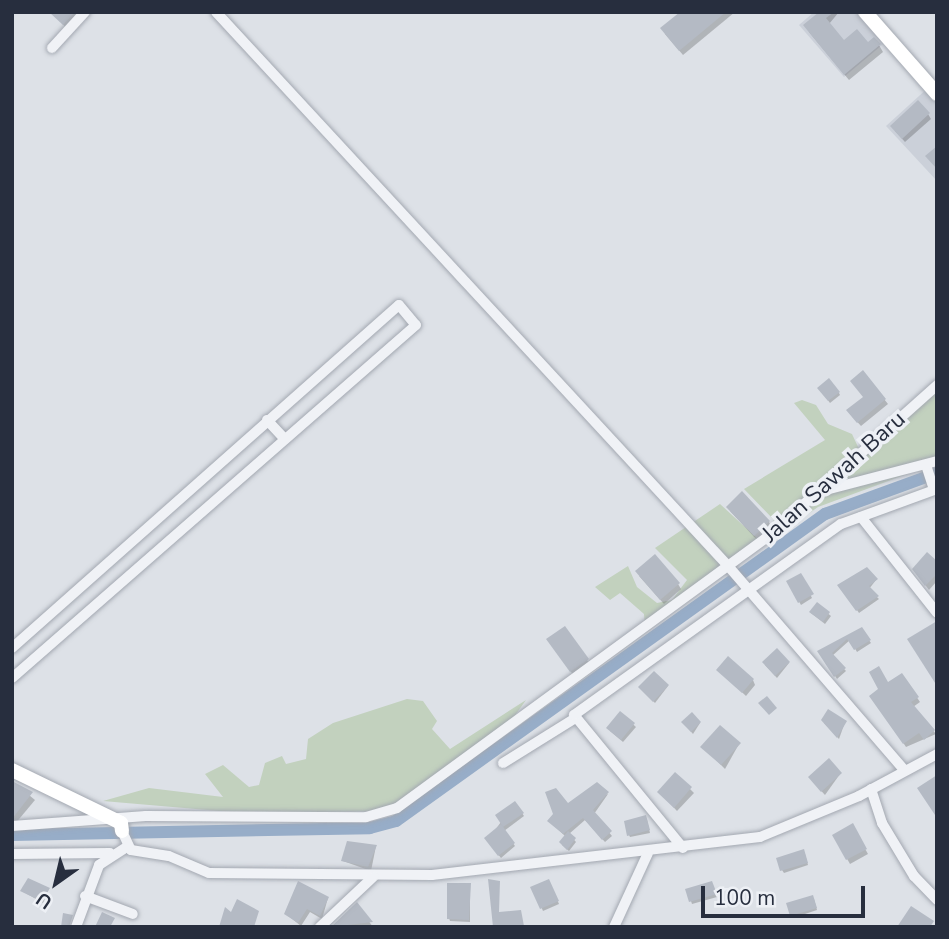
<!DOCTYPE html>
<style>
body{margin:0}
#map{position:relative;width:949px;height:939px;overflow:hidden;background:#dde1e7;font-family:"Nunito Sans",sans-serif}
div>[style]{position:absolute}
.built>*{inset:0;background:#cbd0d9}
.green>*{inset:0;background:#c2d1be}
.shadow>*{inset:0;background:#0003}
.canal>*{height:12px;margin:-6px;padding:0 6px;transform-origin:6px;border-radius:6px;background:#97adc8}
.building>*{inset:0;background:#b4bac4}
.roads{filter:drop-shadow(0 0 2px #a3a8b1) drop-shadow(0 0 2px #a3a8b1)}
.street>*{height:10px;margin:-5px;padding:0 5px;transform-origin:5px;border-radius:5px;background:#f0f2f6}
.secondary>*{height:14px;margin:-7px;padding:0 7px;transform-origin:7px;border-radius:7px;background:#fff}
span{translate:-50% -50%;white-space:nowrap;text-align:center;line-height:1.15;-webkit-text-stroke:7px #edf0f5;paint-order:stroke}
.street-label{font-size:23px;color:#272e3e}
.frame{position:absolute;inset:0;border:14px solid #272e3e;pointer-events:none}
.north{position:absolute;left:21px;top:848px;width:70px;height:70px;-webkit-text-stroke:5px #edf0f5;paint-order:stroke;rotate:214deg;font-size:19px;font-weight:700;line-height:28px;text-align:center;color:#272e3e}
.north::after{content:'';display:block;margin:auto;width:24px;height:32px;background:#272e3e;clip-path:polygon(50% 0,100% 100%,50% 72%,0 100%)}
.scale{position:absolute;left:701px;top:886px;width:164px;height:32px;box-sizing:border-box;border:4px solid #272e3e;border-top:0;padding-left:9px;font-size:21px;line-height:24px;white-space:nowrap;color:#272e3e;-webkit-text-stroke:5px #edf0f5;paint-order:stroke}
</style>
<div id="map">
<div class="built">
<i style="clip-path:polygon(814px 12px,865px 12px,888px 40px,844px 77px,799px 25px)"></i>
<i style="clip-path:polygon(930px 86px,937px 94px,937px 181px,886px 126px)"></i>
</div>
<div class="green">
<i style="clip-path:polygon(937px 390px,937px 463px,818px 507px,776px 537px)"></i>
<i style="clip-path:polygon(802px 400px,816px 405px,828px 424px,852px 434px,859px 449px,766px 531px,774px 520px,744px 489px,825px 440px,794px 403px)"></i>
<i style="clip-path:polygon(720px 504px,759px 540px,645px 627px,644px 614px,620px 593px,610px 600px,595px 587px,628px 566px,637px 587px,657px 603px,672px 600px,687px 580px,655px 548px)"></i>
<i style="clip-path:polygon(407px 699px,423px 701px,437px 721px,432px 729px,450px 749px,526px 700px,504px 731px,391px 811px,242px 813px,103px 801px,149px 788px,223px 797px,205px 774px,223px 765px,249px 787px,259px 785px,265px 763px,282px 756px,286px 764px,306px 759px,308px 739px,333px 723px)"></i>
</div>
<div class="shadow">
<i style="clip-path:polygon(54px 12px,80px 12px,65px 27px)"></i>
<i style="clip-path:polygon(682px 12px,735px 12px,683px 55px,665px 34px)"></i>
<i style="clip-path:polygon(822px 12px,839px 12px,829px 24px,844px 42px,879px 45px,883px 52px,849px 80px,809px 32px)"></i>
<i style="clip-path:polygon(928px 114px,931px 119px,905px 142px,895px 131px)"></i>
<i style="clip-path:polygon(863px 373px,888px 404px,861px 426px,851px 415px,864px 398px)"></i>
<i style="clip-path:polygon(821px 391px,839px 393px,840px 395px,830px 403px)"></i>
<i style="clip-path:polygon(730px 511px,769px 522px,771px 526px,757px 540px)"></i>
<i style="clip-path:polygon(937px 563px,937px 581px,929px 590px,917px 574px)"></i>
<i style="clip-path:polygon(800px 575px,812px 598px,801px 605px,788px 582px)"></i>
<i style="clip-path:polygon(639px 576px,678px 584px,681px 589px,664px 604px)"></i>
<i style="clip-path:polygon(876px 580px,869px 589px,879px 599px,859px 613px,840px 585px)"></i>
<i style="clip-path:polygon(817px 605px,831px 616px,825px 624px,811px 613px)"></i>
<i style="clip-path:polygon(862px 630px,871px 643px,857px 652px,850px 640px,832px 656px,846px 671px,837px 679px,820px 652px)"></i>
<i style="clip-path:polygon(551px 644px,587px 660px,590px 664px,574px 676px)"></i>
<i style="clip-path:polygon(789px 663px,777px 678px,765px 665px)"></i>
<i style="clip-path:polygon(718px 670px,753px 680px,755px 685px,746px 696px)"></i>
<i style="clip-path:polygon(902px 675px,920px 702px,913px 707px,936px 734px,906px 747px,872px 696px)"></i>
<i style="clip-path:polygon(668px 686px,655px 703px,642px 690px)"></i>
<i style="clip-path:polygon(621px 714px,636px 727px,623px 742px,610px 731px)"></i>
<i style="clip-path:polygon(845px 722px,839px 739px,824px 723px)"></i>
<i style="clip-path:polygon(700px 723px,693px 734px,685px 725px)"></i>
<i style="clip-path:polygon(739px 744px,725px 769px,703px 747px)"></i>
<i style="clip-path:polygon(675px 774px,694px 793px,677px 811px,659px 792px)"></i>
<i style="clip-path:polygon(840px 774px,825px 795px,813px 782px)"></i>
<i style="clip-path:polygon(12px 781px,35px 800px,15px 824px,12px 823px)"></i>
<i style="clip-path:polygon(608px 794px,594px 814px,612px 836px,605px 842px,585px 820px,569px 834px,576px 842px,569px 851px,562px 845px,565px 836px,549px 821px,568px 806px)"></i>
<i style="clip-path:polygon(515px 803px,524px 816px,504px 831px,515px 846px,501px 858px,487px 841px)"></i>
<i style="clip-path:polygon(647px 820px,650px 833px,630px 837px,629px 835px)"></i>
<i style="clip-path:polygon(852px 826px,868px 854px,850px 864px,834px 836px)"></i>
<i style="clip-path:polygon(376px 846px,371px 871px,343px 861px)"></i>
<i style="clip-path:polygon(805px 854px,808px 865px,784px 873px,782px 870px)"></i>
<i style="clip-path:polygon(549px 881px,559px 904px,543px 911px,533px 888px)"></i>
<i style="clip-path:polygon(470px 884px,470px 922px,450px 921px,449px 918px)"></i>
<i style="clip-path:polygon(713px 886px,717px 897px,692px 904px,691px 901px)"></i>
<i style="clip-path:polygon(49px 889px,43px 903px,22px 891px)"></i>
<i style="clip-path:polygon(328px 898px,322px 919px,310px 912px,301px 926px,286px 914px)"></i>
<i style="clip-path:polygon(814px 899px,817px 910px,793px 918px,791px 915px)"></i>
<i style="clip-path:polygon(357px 905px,373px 927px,335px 927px)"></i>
</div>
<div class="canal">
<i style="left:12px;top:835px;width:358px;rotate:-1.1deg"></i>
<i style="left:370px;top:828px;width:27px;rotate:-15deg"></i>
<i style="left:396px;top:821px;width:528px;rotate:-35.59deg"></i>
<i style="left:825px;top:514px;width:119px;rotate:-20.1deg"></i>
</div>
<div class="building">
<i style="clip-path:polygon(49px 12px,75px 12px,63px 25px)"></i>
<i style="clip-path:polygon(680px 12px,726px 12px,679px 51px,660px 28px)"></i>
<i style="clip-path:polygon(819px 12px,834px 12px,826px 18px,844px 40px,857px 29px,868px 42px,874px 37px,881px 44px,844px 75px,803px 25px)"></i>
<i style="clip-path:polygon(918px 100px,930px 113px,902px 139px,890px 126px)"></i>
<i style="clip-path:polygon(937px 146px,937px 169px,925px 156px)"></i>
<i style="clip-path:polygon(863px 370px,886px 399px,857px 423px,846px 410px,863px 397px,850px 381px)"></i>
<i style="clip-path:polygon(829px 378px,840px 392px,828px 401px,817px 388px)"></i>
<i style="clip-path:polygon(742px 491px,770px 521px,754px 536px,726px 507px)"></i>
<i style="clip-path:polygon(927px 552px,937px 561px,937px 574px,925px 586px,912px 569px)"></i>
<i style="clip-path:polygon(655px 554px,680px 583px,660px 600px,635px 571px)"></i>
<i style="clip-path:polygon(867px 567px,878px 579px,869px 586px,879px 596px,856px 611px,837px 585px)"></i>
<i style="clip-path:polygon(801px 573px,814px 594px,798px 603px,786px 581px)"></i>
<i style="clip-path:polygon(817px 602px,830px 612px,823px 622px,809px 612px)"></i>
<i style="clip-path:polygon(937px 621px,937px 686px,907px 639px)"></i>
<i style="clip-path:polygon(565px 626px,589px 659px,570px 672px,546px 639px)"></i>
<i style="clip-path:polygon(862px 627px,871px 640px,854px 650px,847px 639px,832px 653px,846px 668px,834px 677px,817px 651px)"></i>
<i style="clip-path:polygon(777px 648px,790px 662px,775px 676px,762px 662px)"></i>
<i style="clip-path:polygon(728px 656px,754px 679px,742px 693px,716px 670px)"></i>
<i style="clip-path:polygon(879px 666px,888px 682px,902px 673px,919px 697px,911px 702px,935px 730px,924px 740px,919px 733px,903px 744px,869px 696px,878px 689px,869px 672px)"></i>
<i style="clip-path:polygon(654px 671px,669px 685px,653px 702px,638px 687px)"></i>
<i style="clip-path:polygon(767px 696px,777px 708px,769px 715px,758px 703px)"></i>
<i style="clip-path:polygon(828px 709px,847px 721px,837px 738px,821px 720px)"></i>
<i style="clip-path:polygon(620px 711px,635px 723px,621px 740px,606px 728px)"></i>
<i style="clip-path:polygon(692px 712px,701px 722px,691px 732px,681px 722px)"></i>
<i style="clip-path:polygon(720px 725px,741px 743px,721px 765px,700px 747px)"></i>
<i style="clip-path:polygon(829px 758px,842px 773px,821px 792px,808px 777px)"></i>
<i style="clip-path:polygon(675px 772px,692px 787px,674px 808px,657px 792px)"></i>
<i style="clip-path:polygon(937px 775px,937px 818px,917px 788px)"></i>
<i style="clip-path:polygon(12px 781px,33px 792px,12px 819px)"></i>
<i style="clip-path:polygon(597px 782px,609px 792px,593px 810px,612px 831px,602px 840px,583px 818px,563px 834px,547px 821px,553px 814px,545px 792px,556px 788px,568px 803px)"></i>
<i style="clip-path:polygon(515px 801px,524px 813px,503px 827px,495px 815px)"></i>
<i style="clip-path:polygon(646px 815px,650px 830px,627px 836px,624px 821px)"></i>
<i style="clip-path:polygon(853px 823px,867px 849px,846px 860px,832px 835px)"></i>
<i style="clip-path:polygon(501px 824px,515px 843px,498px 856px,484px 838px)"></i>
<i style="clip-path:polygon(568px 831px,576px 838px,567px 850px,559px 842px)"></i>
<i style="clip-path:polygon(347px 841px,377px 845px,368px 867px,341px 861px)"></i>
<i style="clip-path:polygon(804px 849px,808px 863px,780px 871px,776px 858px)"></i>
<i style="clip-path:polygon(28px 878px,50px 888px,41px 901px,20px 891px)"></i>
<i style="clip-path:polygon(488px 879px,500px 881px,499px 912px,521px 910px,524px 926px,493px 927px)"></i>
<i style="clip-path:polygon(549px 879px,559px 901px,540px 909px,530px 887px)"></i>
<i style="clip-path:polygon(298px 881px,329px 897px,320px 916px,307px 909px,298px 923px,284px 914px)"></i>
<i style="clip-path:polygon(712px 881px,717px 894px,689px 902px,685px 889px)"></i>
<i style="clip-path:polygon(447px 883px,471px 883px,469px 920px,447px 919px)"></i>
<i style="clip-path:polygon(813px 895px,817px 908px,790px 916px,786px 903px)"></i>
<i style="clip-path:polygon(237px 899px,259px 911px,254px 927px,219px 927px,225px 907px,231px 912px)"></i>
<i style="clip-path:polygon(357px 902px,373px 922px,331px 927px,333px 925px)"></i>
<i style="clip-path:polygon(911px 906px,934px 921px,930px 927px,897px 927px)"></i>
<i style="clip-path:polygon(102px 912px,115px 918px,110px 927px,95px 927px)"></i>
<i style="clip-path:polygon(63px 913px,73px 915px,69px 927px,61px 927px)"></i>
</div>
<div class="roads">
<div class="street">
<i style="left:216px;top:12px;width:756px;rotate:47.25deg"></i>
<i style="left:729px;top:567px;width:269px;rotate:49.2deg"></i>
<i style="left:52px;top:48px;width:49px;rotate:-47.5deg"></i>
<i style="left:267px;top:420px;width:26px;rotate:47deg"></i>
<i style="left:926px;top:465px;width:26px;rotate:72deg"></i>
<i style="left:822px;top:491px;width:119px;rotate:-14.6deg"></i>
<i style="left:861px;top:517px;width:122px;rotate:51.6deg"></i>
<i style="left:12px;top:648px;width:517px;rotate:-41.55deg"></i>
<i style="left:399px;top:305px;width:26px;rotate:50deg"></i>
<i style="left:416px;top:325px;width:536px;rotate:138.85deg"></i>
<i style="left:503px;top:763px;width:84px;rotate:-31.8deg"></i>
<i style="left:871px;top:789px;width:36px;rotate:72deg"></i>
<i style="left:882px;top:823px;width:62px;rotate:58.9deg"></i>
<i style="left:914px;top:876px;width:33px;rotate:46deg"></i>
<i style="left:12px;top:826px;width:134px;rotate:-4.3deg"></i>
<i style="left:146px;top:816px;width:220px;rotate:0.3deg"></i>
<i style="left:366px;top:817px;width:32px;rotate:-16deg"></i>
<i style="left:397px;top:808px;width:456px;rotate:-36.2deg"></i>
<i style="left:765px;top:539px;width:231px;rotate:-41.8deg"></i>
<i style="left:122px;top:831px;width:21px;rotate:65deg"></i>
<i style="left:131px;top:850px;width:38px;rotate:9deg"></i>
<i style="left:169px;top:856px;width:43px;rotate:23deg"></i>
<i style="left:209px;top:873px;width:223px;rotate:0.5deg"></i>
<i style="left:432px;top:875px;width:330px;rotate:-6.6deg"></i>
<i style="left:760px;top:837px;width:107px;rotate:-22.5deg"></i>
<i style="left:859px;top:796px;width:89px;rotate:-28.3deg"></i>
<i style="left:683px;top:848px;width:172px;rotate:-129.3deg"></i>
<i style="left:574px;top:715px;width:328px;rotate:-35.6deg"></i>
<i style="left:841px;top:524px;width:102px;rotate:-20deg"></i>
<i style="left:12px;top:854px;width:98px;rotate:-0.6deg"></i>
<i style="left:85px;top:896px;width:51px;rotate:20.6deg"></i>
<i style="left:76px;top:927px;width:66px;rotate:-69.6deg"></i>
<i style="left:99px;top:865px;width:33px;rotate:-33deg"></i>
<i style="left:320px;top:927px;width:73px;rotate:-43.3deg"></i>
<i style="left:614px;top:927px;width:81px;rotate:-65.3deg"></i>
</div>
<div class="secondary">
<i style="left:865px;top:12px;width:109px;rotate:48.7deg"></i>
<i style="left:12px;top:770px;width:121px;rotate:25.9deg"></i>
<i style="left:121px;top:823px;width:8px;rotate:83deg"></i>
</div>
</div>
<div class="street-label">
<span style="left:834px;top:477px;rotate:-42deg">Jalan Sawah Baru</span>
</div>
<div class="frame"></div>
<div class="north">U</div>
<div class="scale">100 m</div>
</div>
